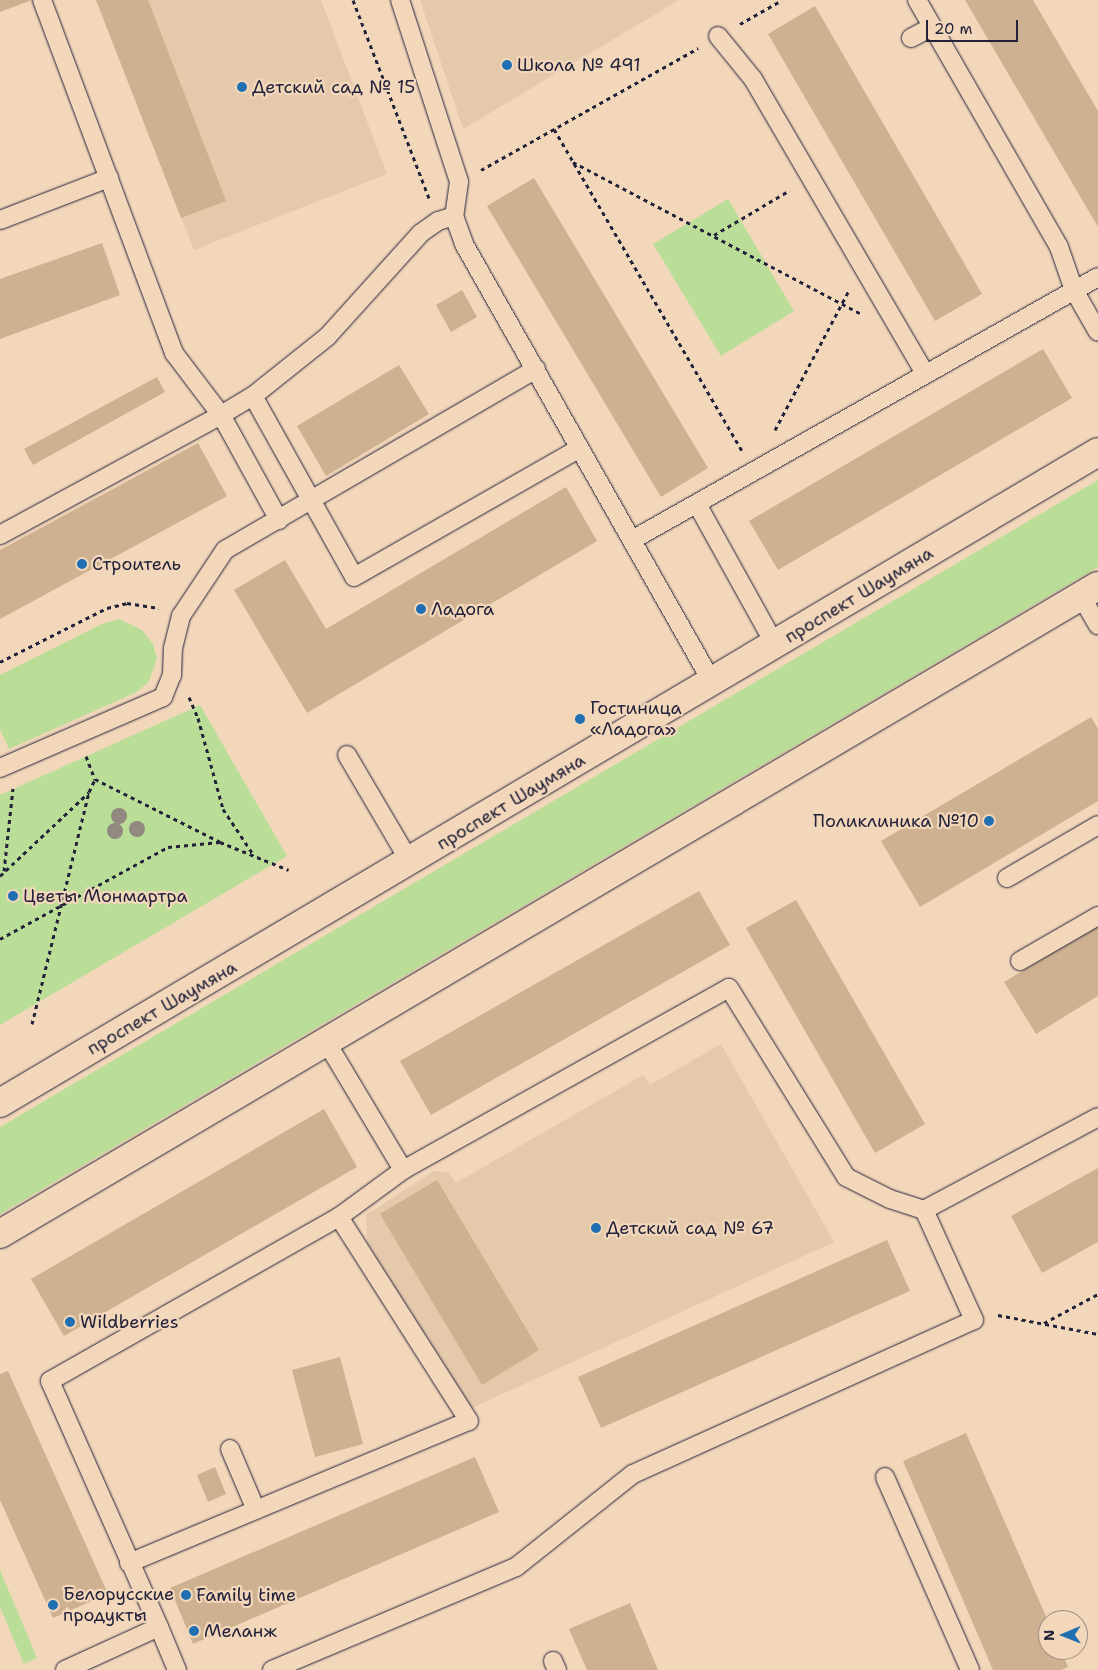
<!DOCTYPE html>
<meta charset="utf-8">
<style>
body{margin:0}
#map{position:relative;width:1098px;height:1670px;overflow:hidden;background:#f3d7ba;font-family:"Shantell Sans",sans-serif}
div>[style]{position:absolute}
.built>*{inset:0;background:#e4c9ab}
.green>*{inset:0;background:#bade98}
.building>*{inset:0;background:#cdb190}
.path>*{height:3px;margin-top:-1.5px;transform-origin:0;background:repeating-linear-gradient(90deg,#22223b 0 4px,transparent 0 8px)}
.roads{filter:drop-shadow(0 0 1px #22223b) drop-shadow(0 0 1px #22223b)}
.lane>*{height:18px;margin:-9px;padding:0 9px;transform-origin:9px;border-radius:9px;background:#f3d7ba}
.secondary>*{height:28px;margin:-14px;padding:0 14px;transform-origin:14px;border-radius:14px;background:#f3d7ba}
.trees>*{width:16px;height:16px;margin:-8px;border-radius:50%;background:#91887f}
.dots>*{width:14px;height:14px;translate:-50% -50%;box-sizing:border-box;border:2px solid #f3d7ba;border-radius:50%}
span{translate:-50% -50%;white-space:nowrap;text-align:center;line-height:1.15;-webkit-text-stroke:4.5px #f3d7ba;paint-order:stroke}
.poi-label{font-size:18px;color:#22223b}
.left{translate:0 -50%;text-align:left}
.right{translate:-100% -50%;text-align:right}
.street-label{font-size:18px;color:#22223b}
.north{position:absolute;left:1038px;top:1610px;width:50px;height:50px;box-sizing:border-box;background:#f3d7ba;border:1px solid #9f8f87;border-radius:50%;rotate:269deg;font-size:14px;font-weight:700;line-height:20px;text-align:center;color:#22223b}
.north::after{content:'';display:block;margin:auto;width:18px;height:22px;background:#1f6fb2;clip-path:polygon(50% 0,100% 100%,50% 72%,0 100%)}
.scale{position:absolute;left:926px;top:20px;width:92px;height:22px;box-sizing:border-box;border:2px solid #22223b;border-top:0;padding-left:6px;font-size:15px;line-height:18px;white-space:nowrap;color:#22223b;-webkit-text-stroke:4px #f3d7ba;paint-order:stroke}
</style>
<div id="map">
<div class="built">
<i style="clip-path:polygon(96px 0,321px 0,387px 174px,194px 250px)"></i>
<i style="clip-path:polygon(420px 0,679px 0,463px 129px)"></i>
<i style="clip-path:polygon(721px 1044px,834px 1242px,463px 1412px,367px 1242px,366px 1215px,434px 1171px,448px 1172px,456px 1183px,643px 1075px,650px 1085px)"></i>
</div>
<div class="green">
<i style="clip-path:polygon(728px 199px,794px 311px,721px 356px,653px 244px)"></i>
<i style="clip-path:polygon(1098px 480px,1098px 567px,0 1214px,0 1127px)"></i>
<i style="clip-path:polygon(119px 619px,142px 630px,153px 644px,157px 659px,148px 683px,135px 693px,9px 749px,0 729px,0 675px,102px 624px)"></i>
<i style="clip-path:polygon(200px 705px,287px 856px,0 1025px,0 795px)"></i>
<i style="clip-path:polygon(0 1570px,37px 1658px,24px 1664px,0 1607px)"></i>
</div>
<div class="building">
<i style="clip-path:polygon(0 0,32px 0,0 12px)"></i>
<i style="clip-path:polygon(96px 0,148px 0,226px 201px,181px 218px)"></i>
<i style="clip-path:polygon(965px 0,1033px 0,1098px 111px,1098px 227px)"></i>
<i style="clip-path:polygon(815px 6px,982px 294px,935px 321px,768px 34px)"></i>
<i style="clip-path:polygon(534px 178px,708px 468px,661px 497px,487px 206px)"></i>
<i style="clip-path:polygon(102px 243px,120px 295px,0 339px,0 279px)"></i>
<i style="clip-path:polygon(462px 290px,477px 317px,451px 332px,436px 305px)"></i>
<i style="clip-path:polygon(1043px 349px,1072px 398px,778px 570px,749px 521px)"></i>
<i style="clip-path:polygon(399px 365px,429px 414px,326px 476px,297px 426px)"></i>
<i style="clip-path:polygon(157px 377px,165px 392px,33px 465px,24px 449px)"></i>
<i style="clip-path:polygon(198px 443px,227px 496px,0 619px,0 550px)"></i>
<i style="clip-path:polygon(566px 487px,597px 541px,307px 713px,234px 590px,285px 560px,326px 629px)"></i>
<i style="clip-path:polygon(1091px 717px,1098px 729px,1098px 801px,920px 907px,881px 841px)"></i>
<i style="clip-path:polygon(699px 891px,730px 945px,431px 1115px,400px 1061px)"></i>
<i style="clip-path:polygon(796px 900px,925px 1124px,875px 1153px,746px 928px)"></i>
<i style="clip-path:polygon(1098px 925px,1098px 996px,1036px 1034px,1004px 982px)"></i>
<i style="clip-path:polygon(324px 1109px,357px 1167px,64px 1336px,31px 1279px)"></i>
<i style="clip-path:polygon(1098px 1168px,1098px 1242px,1042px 1273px,1011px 1216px)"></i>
<i style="clip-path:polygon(437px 1180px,539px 1350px,482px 1385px,380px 1214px)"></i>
<i style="clip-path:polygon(887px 1240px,910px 1291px,601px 1428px,578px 1377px)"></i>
<i style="clip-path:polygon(340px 1357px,363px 1444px,315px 1457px,292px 1370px)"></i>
<i style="clip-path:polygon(8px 1371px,108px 1594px,53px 1618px,0 1500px,0 1374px)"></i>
<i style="clip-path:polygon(966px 1433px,1048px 1621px,1048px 1650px,1061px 1650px,1068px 1667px,1061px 1670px,993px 1670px,903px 1461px)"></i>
<i style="clip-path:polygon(475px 1457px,499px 1512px,193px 1644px,170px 1588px)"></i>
<i style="clip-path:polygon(215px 1467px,226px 1494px,208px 1502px,197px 1475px)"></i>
<i style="clip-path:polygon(630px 1603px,658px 1670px,587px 1670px,569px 1629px)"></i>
</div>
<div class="path">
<i style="left:353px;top:0;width:212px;rotate:69deg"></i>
<i style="left:740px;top:24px;width:48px;rotate:-29.7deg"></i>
<i style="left:554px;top:129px;width:373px;rotate:59.7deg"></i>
<i style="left:573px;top:162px;width:326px;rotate:27.8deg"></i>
<i style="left:481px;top:170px;width:249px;rotate:-29.3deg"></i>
<i style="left:714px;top:235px;width:88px;rotate:-30.6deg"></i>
<i style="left:775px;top:430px;width:158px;rotate:-62.1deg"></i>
<i style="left:0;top:662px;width:120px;rotate:-26.8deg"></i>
<i style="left:107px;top:608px;width:21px;rotate:-14deg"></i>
<i style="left:127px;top:603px;width:32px;rotate:9deg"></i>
<i style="left:189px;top:697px;width:23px;rotate:67deg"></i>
<i style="left:198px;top:718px;width:94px;rotate:74.6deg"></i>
<i style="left:223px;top:809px;width:54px;rotate:56.3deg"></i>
<i style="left:86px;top:756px;width:25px;rotate:69deg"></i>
<i style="left:95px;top:779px;width:140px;rotate:26.7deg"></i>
<i style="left:220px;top:842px;width:74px;rotate:22.1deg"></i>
<i style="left:4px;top:871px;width:83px;rotate:-83.8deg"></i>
<i style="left:0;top:876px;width:122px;rotate:-43.3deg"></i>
<i style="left:0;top:939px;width:192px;rotate:-28.7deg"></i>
<i style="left:168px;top:847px;width:52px;rotate:-5.5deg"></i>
<i style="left:32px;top:1024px;width:239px;rotate:-76.2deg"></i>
<i style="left:89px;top:792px;width:14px;rotate:-65deg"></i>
<i style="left:998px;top:1315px;width:102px;rotate:10.8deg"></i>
<i style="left:1044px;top:1323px;width:61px;rotate:-28.2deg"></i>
</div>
<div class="roads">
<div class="lane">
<i style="left:400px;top:0;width:191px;rotate:72deg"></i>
<i style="left:459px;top:182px;width:34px;rotate:98deg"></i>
<i style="left:454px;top:216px;width:30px;rotate:70deg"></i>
<i style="left:464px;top:244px;width:503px;rotate:60.48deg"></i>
<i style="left:917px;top:0;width:285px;rotate:60.1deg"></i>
<i style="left:1059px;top:247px;width:46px;rotate:70.8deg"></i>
<i style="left:1074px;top:290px;width:48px;rotate:60.3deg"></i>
<i style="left:718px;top:36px;width:55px;rotate:50.9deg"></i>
<i style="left:753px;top:79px;width:341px;rotate:59.7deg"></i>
<i style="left:911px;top:38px;width:24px;rotate:-28deg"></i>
<i style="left:0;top:220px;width:117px;rotate:-21.1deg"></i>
<i style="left:253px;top:396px;width:207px;rotate:60.8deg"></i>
<i style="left:354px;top:577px;width:260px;rotate:-29.7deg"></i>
<i style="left:697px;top:504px;width:161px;rotate:61deg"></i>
<i style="left:279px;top:520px;width:120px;rotate:-118.9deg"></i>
<i style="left:221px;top:415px;width:37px;rotate:-31deg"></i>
<i style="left:253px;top:396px;width:95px;rotate:-38.6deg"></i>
<i style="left:327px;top:337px;width:140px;rotate:-47.9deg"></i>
<i style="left:421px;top:233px;width:21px;rotate:-35deg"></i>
<i style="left:438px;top:221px;width:17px;rotate:-17deg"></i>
<i style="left:0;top:535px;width:251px;rotate:-28.5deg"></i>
<i style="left:221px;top:415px;width:78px;rotate:-127.2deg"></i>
<i style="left:174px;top:353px;width:377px;rotate:-110.5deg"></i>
<i style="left:632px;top:540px;width:535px;rotate:-29.44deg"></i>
<i style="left:1081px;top:596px;width:34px;rotate:60deg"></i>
<i style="left:347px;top:755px;width:124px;rotate:59.5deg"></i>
<i style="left:0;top:768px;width:178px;rotate:-23.5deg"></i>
<i style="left:163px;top:697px;width:24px;rotate:-68deg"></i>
<i style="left:172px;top:675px;width:27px;rotate:-88deg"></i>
<i style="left:173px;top:648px;width:33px;rotate:-76deg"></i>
<i style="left:181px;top:616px;width:79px;rotate:-56.3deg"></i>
<i style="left:225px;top:550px;width:360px;rotate:-30.2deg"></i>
<i style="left:1007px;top:878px;width:105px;rotate:-30.2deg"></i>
<i style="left:1020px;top:961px;width:90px;rotate:-30deg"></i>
<i style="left:327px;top:1043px;width:148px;rotate:59.1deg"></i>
<i style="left:230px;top:1449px;width:66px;rotate:66.9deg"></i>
<i style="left:885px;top:1477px;width:211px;rotate:66.2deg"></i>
<i style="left:129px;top:1563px;width:368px;rotate:-22.7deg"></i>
<i style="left:469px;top:1421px;width:242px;rotate:-122.5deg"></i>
<i style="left:159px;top:1627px;width:47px;rotate:67.3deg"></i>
<i style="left:553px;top:1661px;width:10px;rotate:66deg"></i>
<i style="left:65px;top:1670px;width:103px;rotate:-24.6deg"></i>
<i style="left:159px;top:1627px;width:269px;rotate:-113.9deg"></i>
<i style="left:50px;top:1381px;width:332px;rotate:-29.6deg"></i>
<i style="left:339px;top:1217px;width:79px;rotate:-36.3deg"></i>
<i style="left:403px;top:1170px;width:373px;rotate:-29.2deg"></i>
<i style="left:729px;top:988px;width:222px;rotate:58.2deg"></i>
<i style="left:846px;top:1177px;width:49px;rotate:26.6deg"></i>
<i style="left:890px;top:1199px;width:36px;rotate:18deg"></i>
<i style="left:272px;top:1670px;width:265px;rotate:-22.9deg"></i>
<i style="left:516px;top:1567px;width:149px;rotate:-38.5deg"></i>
<i style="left:633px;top:1474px;width:374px;rotate:-24.3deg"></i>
<i style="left:974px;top:1320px;width:121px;rotate:-114.4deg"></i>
<i style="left:924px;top:1210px;width:197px;rotate:-28.1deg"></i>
</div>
<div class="secondary">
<i style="left:0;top:1103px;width:1276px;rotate:-30.66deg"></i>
<i style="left:0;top:1234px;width:1275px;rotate:-30.55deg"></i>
</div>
</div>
<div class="trees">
<i style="left:119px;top:816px"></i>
<i style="left:137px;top:829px"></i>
<i style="left:115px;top:831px"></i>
</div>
<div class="dots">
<i style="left:507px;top:65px;background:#1f6fb2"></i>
<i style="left:242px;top:87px;background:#1f6fb2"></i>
<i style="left:82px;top:564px;background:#1f6fb2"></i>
<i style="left:421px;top:609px;background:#1f6fb2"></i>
<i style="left:580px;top:719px;background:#1f6fb2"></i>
<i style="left:989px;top:821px;background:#1f6fb2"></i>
<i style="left:13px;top:896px;background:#1f6fb2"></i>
<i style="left:596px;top:1228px;background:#1f6fb2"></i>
<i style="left:70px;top:1322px;background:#1f6fb2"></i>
<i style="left:186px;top:1595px;background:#1f6fb2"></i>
<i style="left:53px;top:1605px;background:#1f6fb2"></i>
<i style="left:194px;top:1631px;background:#1f6fb2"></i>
</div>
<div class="poi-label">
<span class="left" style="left:517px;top:65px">Школа № 491</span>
<span class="left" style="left:252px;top:87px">Детский сад № 15</span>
<span class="left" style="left:92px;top:564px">Строитель</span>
<span class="left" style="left:431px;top:609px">Ладога</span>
<span class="left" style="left:590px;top:719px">Гостиница<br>«Ладога»</span>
<span class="right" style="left:979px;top:821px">Поликлиника №10</span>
<span class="left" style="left:23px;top:896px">Цветы Монмартра</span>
<span class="left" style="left:606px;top:1228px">Детский сад № 67</span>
<span class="left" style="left:80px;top:1322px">Wildberries</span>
<span class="left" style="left:63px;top:1605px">Белорусские<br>продукты</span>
<span class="left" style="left:196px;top:1595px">Family time</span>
<span class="left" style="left:204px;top:1631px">Меланж</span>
</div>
<div class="street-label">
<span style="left:859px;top:595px;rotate:-31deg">проспект Шаумяна</span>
<span style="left:511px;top:802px;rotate:-31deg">проспект Шаумяна</span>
<span style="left:162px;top:1008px;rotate:-30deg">проспект Шаумяна</span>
</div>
<div class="north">N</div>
<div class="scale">20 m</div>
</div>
